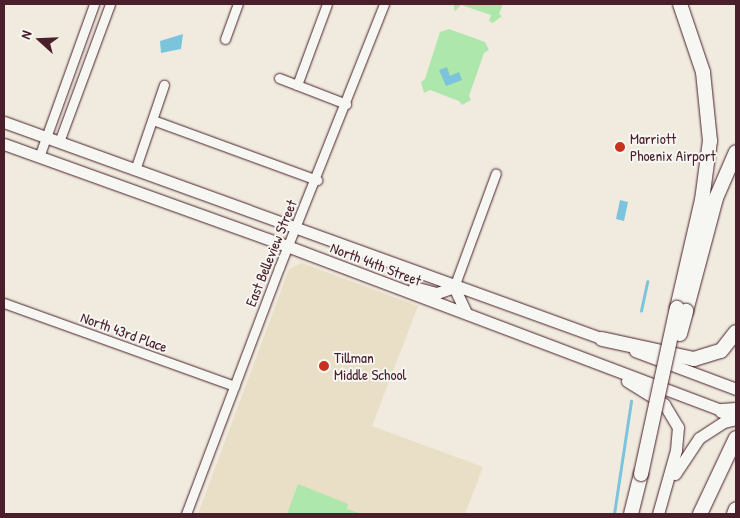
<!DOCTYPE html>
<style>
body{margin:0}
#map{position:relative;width:740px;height:518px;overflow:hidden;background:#f0ebde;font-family:"Patrick Hand",sans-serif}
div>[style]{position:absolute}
.built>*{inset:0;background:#e9dec6}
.green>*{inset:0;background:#aee7ab}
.water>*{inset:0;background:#7bc4dc}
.stream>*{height:2.5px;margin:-1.25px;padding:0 1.25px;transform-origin:1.25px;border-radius:1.25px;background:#7bc4dc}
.roads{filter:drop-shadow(0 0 1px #4a1f2b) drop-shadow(0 0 1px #4a1f2b)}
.minor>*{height:9px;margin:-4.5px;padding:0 4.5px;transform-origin:4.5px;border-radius:4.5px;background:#f6f6f2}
.major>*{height:11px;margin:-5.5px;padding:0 5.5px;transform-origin:5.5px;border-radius:5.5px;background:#f6f6f2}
.highway>*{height:14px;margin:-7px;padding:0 7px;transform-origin:7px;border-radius:7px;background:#f6f6f2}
.bridges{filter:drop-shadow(0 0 1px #4a1f2b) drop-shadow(0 0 1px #4a1f2b)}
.highway-bridge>*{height:14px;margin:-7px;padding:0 7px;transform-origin:7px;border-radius:7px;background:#f6f6f2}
.dots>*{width:14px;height:14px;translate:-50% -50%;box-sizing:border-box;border:2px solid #f6f6f2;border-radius:50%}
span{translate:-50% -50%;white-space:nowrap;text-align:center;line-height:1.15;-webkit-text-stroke:4px #f6f6f2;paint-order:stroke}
.poi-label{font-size:15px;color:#4a1f2b}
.left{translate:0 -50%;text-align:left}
.street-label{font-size:15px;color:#4a1f2b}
.frame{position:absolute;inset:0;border:5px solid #4a1f2b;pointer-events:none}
.north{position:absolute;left:15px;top:15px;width:50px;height:50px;-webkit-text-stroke:4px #f6f6f2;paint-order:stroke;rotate:290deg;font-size:14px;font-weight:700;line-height:20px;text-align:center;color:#4a1f2b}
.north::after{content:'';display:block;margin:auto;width:18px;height:22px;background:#4a1f2b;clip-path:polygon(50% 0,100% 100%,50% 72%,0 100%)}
</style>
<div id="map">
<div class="built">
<i style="clip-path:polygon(302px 263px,418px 306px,372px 426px,483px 467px,465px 514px,198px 514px,289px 269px)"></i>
</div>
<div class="green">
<i style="clip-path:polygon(453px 4px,503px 4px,499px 14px,502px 16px,493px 23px,489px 21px,491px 15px,461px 5px,455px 11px)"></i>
<i style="clip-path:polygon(449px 29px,485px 42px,489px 50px,484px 53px,469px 96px,471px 100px,462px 105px,459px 101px,430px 90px,424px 93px,421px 82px,425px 79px,440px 32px)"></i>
<i style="clip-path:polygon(298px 484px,348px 504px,347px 509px,362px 514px,287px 514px)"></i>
</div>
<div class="water">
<i style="clip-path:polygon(183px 34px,181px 49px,161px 53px,160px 41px)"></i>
<i style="clip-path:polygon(447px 67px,450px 76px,459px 72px,462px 80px,446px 86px,439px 70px)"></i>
<i style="clip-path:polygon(620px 200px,628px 202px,624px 221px,616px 219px)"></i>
</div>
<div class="stream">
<i style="left:641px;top:311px;width:30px;rotate:-78deg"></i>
<i style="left:614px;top:514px;width:114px;rotate:-81.4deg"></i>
</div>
<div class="roads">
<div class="minor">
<i style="left:225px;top:39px;width:37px;rotate:-70deg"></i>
<i style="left:279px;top:78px;width:72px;rotate:21.2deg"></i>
<i style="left:297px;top:85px;width:86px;rotate:-69.7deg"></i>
<i style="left:153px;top:120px;width:175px;rotate:20.1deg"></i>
<i style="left:59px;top:142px;width:147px;rotate:-69.7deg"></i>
<i style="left:39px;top:157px;width:163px;rotate:-70.2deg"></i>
<i style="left:135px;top:170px;width:90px;rotate:-71.2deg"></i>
<i style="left:454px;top:287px;width:121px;rotate:-69.8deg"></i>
<i style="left:4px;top:303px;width:245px;rotate:19.8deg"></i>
<i style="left:186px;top:514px;width:263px;rotate:-69.3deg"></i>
<i style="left:279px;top:268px;width:284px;rotate:-68.3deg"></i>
</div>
<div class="major">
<i style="left:4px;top:122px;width:643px;rotate:19.9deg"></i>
<i style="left:4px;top:144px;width:301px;rotate:19.8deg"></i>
<i style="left:287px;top:246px;width:472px;rotate:20.7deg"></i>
<i style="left:414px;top:287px;width:24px;rotate:15deg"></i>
<i style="left:437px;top:293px;width:18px;rotate:-19deg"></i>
<i style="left:454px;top:287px;width:29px;rotate:65deg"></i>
<i style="left:635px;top:351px;width:108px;rotate:20.6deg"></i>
<i style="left:627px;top:381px;width:44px;rotate:31.9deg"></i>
<i style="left:664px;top:404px;width:27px;rotate:59deg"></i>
<i style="left:678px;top:427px;width:23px;rotate:95deg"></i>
<i style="left:676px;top:450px;width:66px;rotate:105.7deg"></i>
<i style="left:675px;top:474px;width:43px;rotate:-56.3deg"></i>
<i style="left:699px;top:438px;width:30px;rotate:-33deg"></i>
<i style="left:724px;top:422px;width:12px;rotate:-14deg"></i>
</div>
<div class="highway">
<i style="left:677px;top:308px;width:111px;rotate:-77deg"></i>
<i style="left:702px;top:200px;width:60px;rotate:-82.3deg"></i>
<i style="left:710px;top:141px;width:69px;rotate:-95.8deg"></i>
<i style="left:703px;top:72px;width:72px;rotate:-108.7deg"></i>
<i style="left:686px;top:311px;width:117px;rotate:-75.1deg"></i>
<i style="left:716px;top:198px;width:50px;rotate:-66.5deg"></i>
<i style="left:602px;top:339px;width:94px;rotate:12.3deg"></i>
<i style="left:694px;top:359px;width:28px;rotate:-17deg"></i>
<i style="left:721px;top:351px;width:24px;rotate:-52deg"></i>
<i style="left:722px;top:411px;width:14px;rotate:-4deg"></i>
<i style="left:631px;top:514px;width:41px;rotate:-76deg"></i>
<i style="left:700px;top:514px;width:84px;rotate:-64.7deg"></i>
<i style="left:734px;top:514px;width:5px;rotate:-68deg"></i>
</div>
</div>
<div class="bridges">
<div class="highway-bridge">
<i style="left:680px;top:334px;width:24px;rotate:-75deg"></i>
<i style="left:641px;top:474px;width:170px;rotate:-77.8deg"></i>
</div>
</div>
<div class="dots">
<i style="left:620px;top:147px;background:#c8321e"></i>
<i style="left:324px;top:366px;background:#c8321e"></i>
</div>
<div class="poi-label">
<span class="left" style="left:630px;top:147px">Marriott<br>Phoenix Airport</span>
<span class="left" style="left:334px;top:366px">Tillman<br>Middle School</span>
</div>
<div class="street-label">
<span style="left:271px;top:253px;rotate:-68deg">East Belleview Street</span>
<span style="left:376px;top:264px;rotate:21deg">North 44th Street</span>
<span style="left:124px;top:332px;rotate:20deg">North 43rd Place</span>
</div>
<div class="frame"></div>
<div class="north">N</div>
</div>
